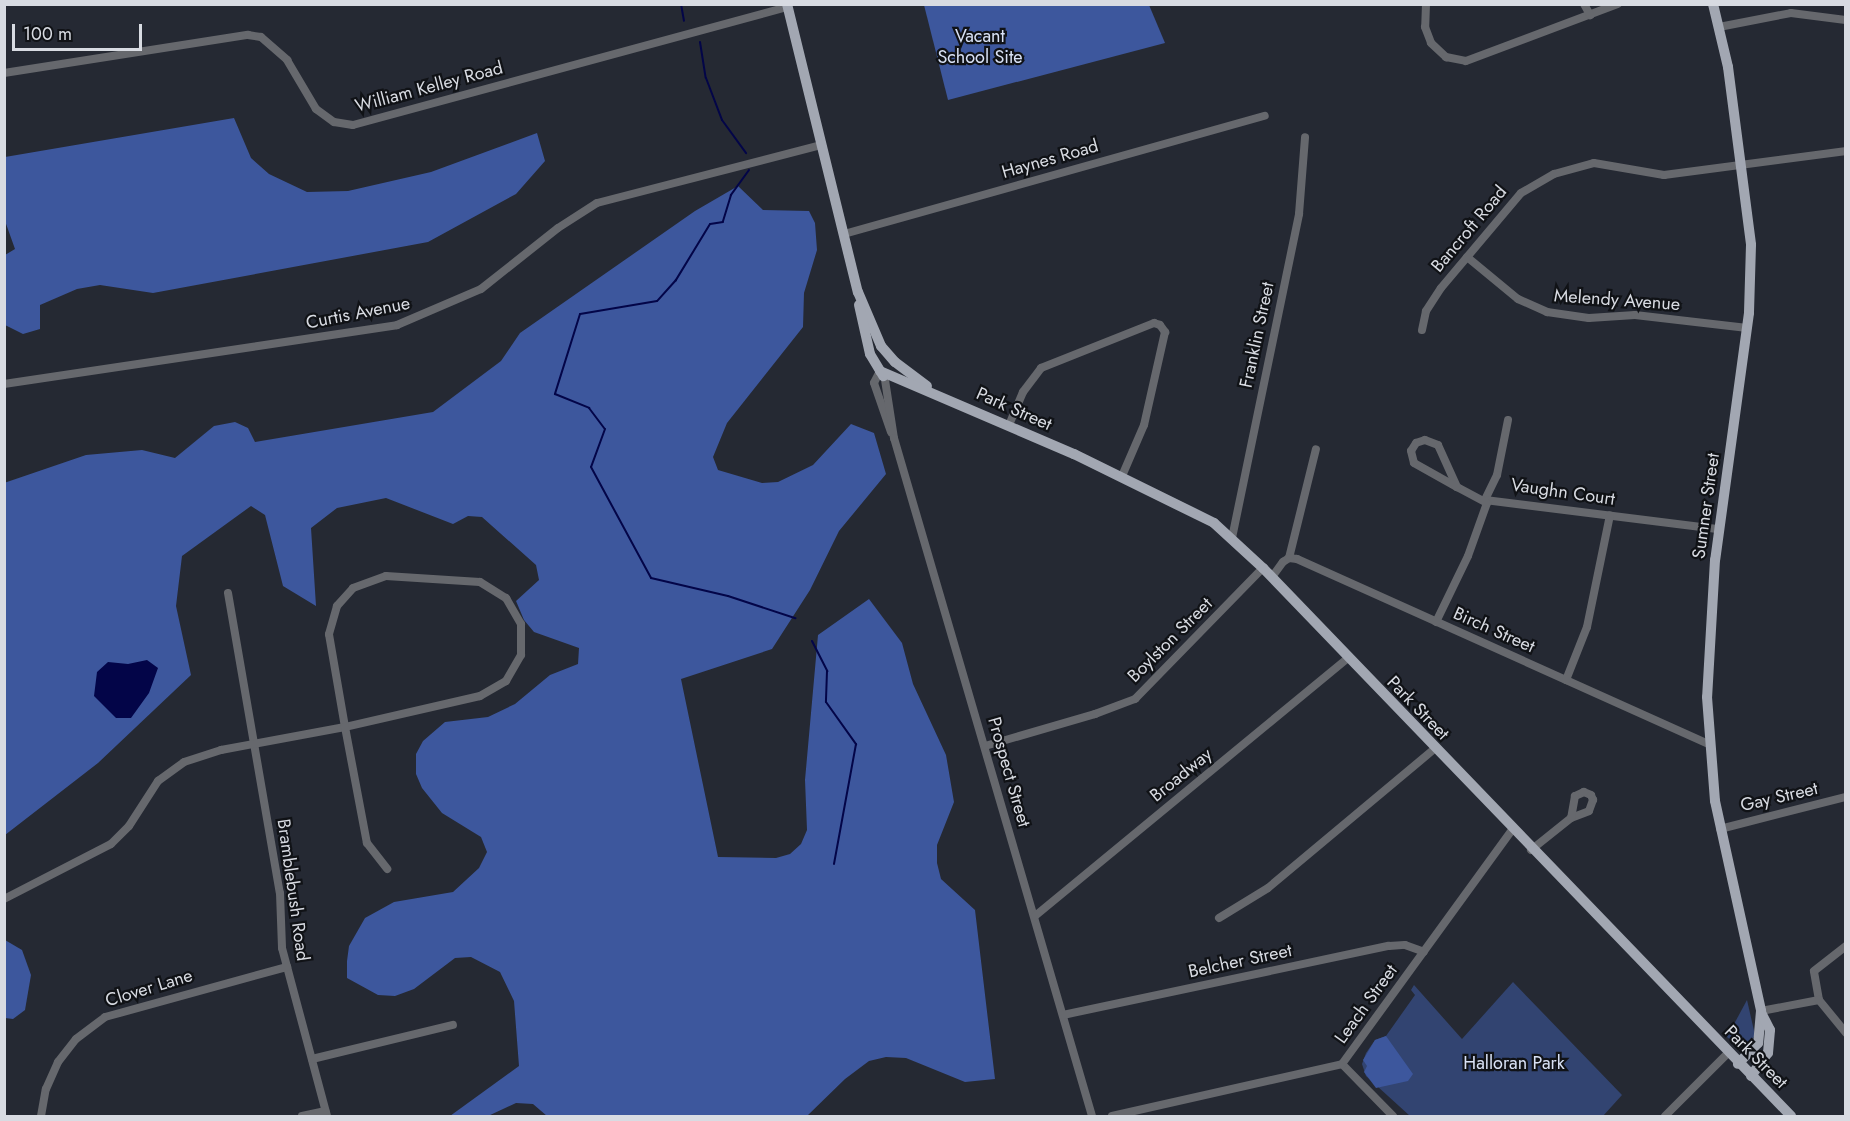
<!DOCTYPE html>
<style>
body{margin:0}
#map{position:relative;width:1850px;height:1121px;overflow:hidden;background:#252933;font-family:Jost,sans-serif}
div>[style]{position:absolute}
.green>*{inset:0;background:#324471}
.forest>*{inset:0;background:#3d579d}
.water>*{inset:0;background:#030548}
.stream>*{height:2px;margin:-1px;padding:0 1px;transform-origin:1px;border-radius:1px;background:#030548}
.minor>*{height:8px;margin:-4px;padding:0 4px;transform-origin:4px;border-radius:4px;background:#66686d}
.major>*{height:10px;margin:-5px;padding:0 5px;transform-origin:5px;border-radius:5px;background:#a2a7b2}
span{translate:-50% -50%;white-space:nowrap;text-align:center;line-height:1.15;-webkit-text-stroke:4.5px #101216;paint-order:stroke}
.park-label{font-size:18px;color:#d9e2f6}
.street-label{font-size:18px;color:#d8dbe2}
.frame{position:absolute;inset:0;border:6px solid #d8dbe2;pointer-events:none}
.scale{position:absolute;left:12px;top:24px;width:130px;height:27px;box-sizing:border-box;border:3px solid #d8dbe2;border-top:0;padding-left:8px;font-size:18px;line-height:21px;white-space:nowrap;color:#d8dbe2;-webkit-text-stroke:4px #101216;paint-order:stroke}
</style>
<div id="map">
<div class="green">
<i style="clip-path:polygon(1513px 982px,1622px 1095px,1603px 1116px,1410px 1116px,1366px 1076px,1362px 1064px,1366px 1053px,1375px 1040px,1386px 1036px,1415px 995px,1411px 990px,1414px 985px,1462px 1039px)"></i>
<i style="clip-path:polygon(1747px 1000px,1755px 1035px,1749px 1044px,1739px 1046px,1727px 1037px)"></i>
</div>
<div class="forest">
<i style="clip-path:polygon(924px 5px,1149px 5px,1165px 43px,948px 100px)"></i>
<i style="clip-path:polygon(234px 118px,251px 158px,269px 174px,307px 192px,348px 191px,431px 172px,537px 133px,545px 161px,516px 194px,428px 242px,153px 293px,100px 285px,77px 289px,40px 305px,40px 329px,23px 334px,5px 325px,5px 255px,15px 249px,5px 221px,5px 157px)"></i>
<i style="clip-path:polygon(738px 186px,763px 210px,809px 211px,815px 223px,817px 250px,804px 293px,803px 327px,727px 423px,713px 457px,718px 470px,762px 483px,778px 482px,813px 465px,851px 424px,874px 433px,886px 474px,839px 531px,810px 590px,772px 649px,681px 679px,718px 857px,776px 858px,790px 854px,801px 844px,807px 830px,805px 780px,818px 635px,869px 599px,902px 643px,913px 684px,946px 755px,954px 802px,937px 845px,937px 863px,941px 879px,975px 910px,995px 1079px,965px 1082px,906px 1058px,886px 1057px,869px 1061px,845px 1079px,807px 1116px,547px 1116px,533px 1104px,516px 1103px,488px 1116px,450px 1116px,519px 1066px,514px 1001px,500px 972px,471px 957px,455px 958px,414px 989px,395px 996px,378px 995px,347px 978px,347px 961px,349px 946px,365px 918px,394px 902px,453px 892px,479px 868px,487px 852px,481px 837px,442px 813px,422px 788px,416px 774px,416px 754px,423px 741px,445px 722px,488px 717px,515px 704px,550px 675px,578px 664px,579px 648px,534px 632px,524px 620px,516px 601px,539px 580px,536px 565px,482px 517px,468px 516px,453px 524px,386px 498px,337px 508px,311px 528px,316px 606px,283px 586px,265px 515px,251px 506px,182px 556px,176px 606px,191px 675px,98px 763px,5px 835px,4px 483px,86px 455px,142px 450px,175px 458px,214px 426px,235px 422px,248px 428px,255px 442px,433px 412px,501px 361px,520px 333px,695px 211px)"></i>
<i style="clip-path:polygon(5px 940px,22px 950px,31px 975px,25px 1010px,13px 1019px,5px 1018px)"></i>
<i style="clip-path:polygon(1386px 1036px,1413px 1074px,1408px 1081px,1376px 1088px,1364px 1072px,1367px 1066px,1363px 1060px,1375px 1040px)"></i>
</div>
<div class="water">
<i style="clip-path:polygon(147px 660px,158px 668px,149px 693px,131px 718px,116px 718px,94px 696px,97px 672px,108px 662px,128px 664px)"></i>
</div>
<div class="stream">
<i style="left:681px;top:4px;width:17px;rotate:80deg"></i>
<i style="left:700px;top:42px;width:36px;rotate:81deg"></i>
<i style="left:706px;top:78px;width:45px;rotate:69.1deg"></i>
<i style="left:722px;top:120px;width:41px;rotate:54deg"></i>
<i style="left:749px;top:170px;width:31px;rotate:126deg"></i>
<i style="left:731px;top:195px;width:28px;rotate:107deg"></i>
<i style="left:723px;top:222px;width:13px;rotate:171deg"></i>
<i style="left:710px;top:224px;width:66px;rotate:121.3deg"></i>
<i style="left:676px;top:280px;width:28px;rotate:132deg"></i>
<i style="left:657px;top:301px;width:78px;rotate:170.4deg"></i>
<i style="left:580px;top:314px;width:84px;rotate:107.4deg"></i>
<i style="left:555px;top:394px;width:37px;rotate:22deg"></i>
<i style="left:589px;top:408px;width:26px;rotate:53deg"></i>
<i style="left:605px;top:429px;width:40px;rotate:110.2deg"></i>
<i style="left:591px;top:467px;width:126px;rotate:61.6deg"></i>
<i style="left:651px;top:578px;width:79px;rotate:13.2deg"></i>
<i style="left:728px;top:596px;width:71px;rotate:18.2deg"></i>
<i style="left:812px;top:641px;width:34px;rotate:63deg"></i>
<i style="left:827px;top:671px;width:31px;rotate:92deg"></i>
<i style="left:826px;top:702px;width:52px;rotate:54.5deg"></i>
<i style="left:856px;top:744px;width:122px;rotate:100.4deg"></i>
</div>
<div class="minor">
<i style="left:1426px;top:4px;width:23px;rotate:92deg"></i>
<i style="left:1425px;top:27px;width:17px;rotate:69deg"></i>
<i style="left:1431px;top:43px;width:21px;rotate:43deg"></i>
<i style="left:1446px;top:57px;width:20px;rotate:11deg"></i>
<i style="left:1466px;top:61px;width:162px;rotate:-20.6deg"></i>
<i style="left:1584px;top:4px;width:13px;rotate:61deg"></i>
<i style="left:1719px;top:27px;width:73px;rotate:-11deg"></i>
<i style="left:1791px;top:13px;width:55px;rotate:7.3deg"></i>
<i style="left:4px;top:73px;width:247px;rotate:-8.9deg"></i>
<i style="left:248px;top:35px;width:13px;rotate:9deg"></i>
<i style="left:261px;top:37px;width:35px;rotate:41deg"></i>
<i style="left:287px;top:60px;width:57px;rotate:59.4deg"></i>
<i style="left:316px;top:109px;width:22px;rotate:36deg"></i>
<i style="left:334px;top:122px;width:19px;rotate:9deg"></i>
<i style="left:353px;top:125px;width:451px;rotate:-15.2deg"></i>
<i style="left:844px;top:234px;width:437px;rotate:-15.7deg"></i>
<i style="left:1467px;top:257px;width:66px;rotate:39.5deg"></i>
<i style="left:1518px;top:299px;width:32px;rotate:24deg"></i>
<i style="left:1547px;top:312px;width:42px;rotate:8.1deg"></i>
<i style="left:1589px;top:318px;width:46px;rotate:-3.7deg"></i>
<i style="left:1635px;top:315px;width:113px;rotate:6.6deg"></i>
<i style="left:1422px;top:330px;width:19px;rotate:-78deg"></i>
<i style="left:1426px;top:311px;width:27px;rotate:-57deg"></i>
<i style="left:1441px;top:288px;width:124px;rotate:-49.9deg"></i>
<i style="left:1521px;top:193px;width:38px;rotate:-30deg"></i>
<i style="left:1554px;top:174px;width:41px;rotate:-15.4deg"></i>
<i style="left:1594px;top:163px;width:71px;rotate:9.7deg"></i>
<i style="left:1664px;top:175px;width:184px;rotate:-7.5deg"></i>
<i style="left:880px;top:371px;width:13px;rotate:117deg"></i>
<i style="left:874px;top:383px;width:52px;rotate:70.9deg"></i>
<i style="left:885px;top:380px;width:59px;rotate:81.2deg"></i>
<i style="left:894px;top:438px;width:706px;rotate:73.72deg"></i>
<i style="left:4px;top:384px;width:397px;rotate:-8.5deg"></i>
<i style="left:397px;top:325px;width:91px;rotate:-23.2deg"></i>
<i style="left:481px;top:289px;width:98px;rotate:-38.4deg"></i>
<i style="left:558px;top:228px;width:46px;rotate:-32.7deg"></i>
<i style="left:597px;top:203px;width:232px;rotate:-14.5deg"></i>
<i style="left:1508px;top:420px;width:56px;rotate:101.3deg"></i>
<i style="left:1497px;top:475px;width:28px;rotate:116deg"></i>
<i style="left:1485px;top:500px;width:236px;rotate:7.1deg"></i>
<i style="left:1009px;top:425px;width:36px;rotate:-67deg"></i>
<i style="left:1023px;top:392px;width:30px;rotate:-53deg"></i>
<i style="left:1041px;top:368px;width:122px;rotate:-21.7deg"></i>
<i style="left:1154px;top:323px;width:6px;rotate:18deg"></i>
<i style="left:1160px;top:325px;width:9px;rotate:54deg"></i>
<i style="left:1165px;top:332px;width:95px;rotate:102.7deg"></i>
<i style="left:1144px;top:425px;width:56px;rotate:113.3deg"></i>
<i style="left:1232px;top:538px;width:331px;rotate:-78.3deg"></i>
<i style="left:1299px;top:214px;width:77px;rotate:-85.5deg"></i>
<i style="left:1289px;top:558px;width:112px;rotate:-76.1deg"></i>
<i style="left:1272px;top:577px;width:19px;rotate:-54deg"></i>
<i style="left:1283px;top:562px;width:7px;rotate:-34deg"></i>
<i style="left:1289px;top:558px;width:8px;rotate:7deg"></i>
<i style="left:1297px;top:559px;width:452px;rotate:24.2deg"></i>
<i style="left:228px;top:593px;width:304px;rotate:80.2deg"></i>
<i style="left:280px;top:893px;width:55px;rotate:87.9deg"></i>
<i style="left:282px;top:948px;width:174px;rotate:75deg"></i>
<i style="left:1436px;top:622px;width:73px;rotate:-64.1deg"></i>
<i style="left:1468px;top:556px;width:56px;rotate:-70.3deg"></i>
<i style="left:1487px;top:503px;width:34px;rotate:-152deg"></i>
<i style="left:1457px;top:487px;width:46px;rotate:-114.3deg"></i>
<i style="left:1438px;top:445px;width:14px;rotate:-159deg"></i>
<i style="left:1425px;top:440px;width:9px;rotate:162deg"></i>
<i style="left:1416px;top:443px;width:9px;rotate:122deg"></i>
<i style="left:1411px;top:451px;width:12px;rotate:76deg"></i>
<i style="left:1414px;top:463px;width:49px;rotate:29.2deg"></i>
<i style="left:1566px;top:680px;width:57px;rotate:-68.4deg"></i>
<i style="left:1587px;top:627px;width:114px;rotate:-78.4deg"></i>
<i style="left:985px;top:746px;width:115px;rotate:-16.2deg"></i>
<i style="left:1095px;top:714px;width:43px;rotate:-20.6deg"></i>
<i style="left:1135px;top:699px;width:183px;rotate:-45.7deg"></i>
<i style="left:1720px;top:829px;width:130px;rotate:-14.3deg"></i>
<i style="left:1531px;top:850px;width:51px;rotate:-38.7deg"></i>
<i style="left:1571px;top:818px;width:19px;rotate:-21deg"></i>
<i style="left:1589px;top:811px;width:12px;rotate:-70deg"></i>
<i style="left:1593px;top:800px;width:5px;rotate:-112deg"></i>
<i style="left:1591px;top:795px;width:8px;rotate:-157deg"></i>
<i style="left:1584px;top:792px;width:10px;rotate:156deg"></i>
<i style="left:1575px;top:796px;width:22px;rotate:100deg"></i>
<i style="left:4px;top:899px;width:120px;rotate:-27.2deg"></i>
<i style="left:111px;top:844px;width:25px;rotate:-45deg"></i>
<i style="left:129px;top:826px;width:54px;rotate:-57.2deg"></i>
<i style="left:158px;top:781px;width:32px;rotate:-36deg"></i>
<i style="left:184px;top:762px;width:39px;rotate:-18deg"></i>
<i style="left:221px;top:750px;width:126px;rotate:-10.5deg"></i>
<i style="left:345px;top:727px;width:94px;rotate:-99.8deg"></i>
<i style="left:329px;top:634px;width:29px;rotate:-74deg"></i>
<i style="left:337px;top:606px;width:24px;rotate:-48deg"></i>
<i style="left:353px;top:588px;width:35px;rotate:-20deg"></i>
<i style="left:386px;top:576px;width:94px;rotate:3.7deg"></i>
<i style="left:480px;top:582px;width:31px;rotate:32deg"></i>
<i style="left:506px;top:598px;width:30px;rotate:60deg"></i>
<i style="left:521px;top:624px;width:31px;rotate:90deg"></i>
<i style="left:521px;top:655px;width:30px;rotate:120deg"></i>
<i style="left:506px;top:681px;width:30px;rotate:150deg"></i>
<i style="left:480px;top:696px;width:139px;rotate:167.1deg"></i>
<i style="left:345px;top:727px;width:118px;rotate:79.3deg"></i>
<i style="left:367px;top:843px;width:33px;rotate:52deg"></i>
<i style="left:1035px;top:916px;width:406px;rotate:-39.5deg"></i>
<i style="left:1219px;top:918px;width:57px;rotate:-31.5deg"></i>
<i style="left:1268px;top:888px;width:217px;rotate:-39.9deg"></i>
<i style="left:1819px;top:1000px;width:29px;rotate:-100deg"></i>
<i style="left:1814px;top:971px;width:41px;rotate:-38deg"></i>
<i style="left:1761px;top:1011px;width:59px;rotate:-10.7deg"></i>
<i style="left:1819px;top:1000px;width:43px;rotate:50.7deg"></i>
<i style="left:1063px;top:1015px;width:333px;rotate:-12deg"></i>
<i style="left:1389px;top:946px;width:16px;rotate:-4deg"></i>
<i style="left:1405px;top:945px;width:20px;rotate:20deg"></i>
<i style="left:312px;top:1059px;width:145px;rotate:-13.6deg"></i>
<i style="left:1342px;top:1064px;width:73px;rotate:45.6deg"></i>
<i style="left:41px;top:1116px;width:27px;rotate:-80deg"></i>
<i style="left:46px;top:1089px;width:30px;rotate:-66deg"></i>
<i style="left:58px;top:1062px;width:29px;rotate:-52deg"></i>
<i style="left:76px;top:1039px;width:36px;rotate:-37deg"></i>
<i style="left:105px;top:1017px;width:189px;rotate:-15.4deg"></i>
<i style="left:302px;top:1116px;width:24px;rotate:-12deg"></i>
<i style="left:1112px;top:1116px;width:236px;rotate:-12.7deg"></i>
<i style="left:1342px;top:1064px;width:289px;rotate:-54deg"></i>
<i style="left:1665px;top:1116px;width:89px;rotate:-45deg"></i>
</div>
<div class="major">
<i style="left:787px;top:4px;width:297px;rotate:76.2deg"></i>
<i style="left:858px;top:292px;width:59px;rotate:66.9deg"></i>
<i style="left:881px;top:346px;width:21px;rotate:49deg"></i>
<i style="left:895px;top:362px;width:40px;rotate:37deg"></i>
<i style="left:1713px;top:4px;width:65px;rotate:76.6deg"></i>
<i style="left:1728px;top:67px;width:179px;rotate:82.6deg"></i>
<i style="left:1751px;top:245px;width:68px;rotate:91.7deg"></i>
<i style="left:1749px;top:313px;width:249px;rotate:97.8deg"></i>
<i style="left:1715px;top:560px;width:137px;rotate:93.3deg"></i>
<i style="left:1707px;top:697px;width:104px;rotate:85.6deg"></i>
<i style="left:1715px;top:801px;width:215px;rotate:77.6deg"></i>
<i style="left:1761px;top:1011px;width:32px;rotate:95deg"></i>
<i style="left:1758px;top:1043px;width:29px;rotate:134deg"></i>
<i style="left:859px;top:305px;width:50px;rotate:77.3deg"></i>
<i style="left:870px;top:354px;width:26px;rotate:59deg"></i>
<i style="left:880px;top:371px;width:211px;rotate:23.2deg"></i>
<i style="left:1074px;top:454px;width:156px;rotate:26.2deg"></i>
<i style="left:1214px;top:523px;width:67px;rotate:42.6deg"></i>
<i style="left:1263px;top:568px;width:761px;rotate:46.06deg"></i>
<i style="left:1751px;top:1076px;width:29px;rotate:-54deg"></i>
<i style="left:1768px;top:1053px;width:23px;rotate:-85deg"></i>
<i style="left:1770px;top:1030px;width:18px;rotate:-117deg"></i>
</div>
<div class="park-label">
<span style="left:980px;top:47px">Vacant<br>School Site</span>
<span style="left:1514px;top:1063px">Halloran Park</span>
</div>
<div class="street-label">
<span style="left:429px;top:87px;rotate:-15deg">William Kelley Road</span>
<span style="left:1050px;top:159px;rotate:-16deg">Haynes Road</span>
<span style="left:1469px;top:229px;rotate:-50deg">Bancroft Road</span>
<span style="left:1617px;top:300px;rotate:4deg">Melendy Avenue</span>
<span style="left:358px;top:313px;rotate:-11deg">Curtis Avenue</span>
<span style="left:1257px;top:335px;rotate:-78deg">Franklin Street</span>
<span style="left:1014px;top:409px;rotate:24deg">Park Street</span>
<span style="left:1563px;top:492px;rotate:8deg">Vaughn Court</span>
<span style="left:1706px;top:506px;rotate:-82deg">Sumner Street</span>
<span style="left:1494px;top:630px;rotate:24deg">Birch Street</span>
<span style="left:1170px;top:640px;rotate:-45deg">Boylston Street</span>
<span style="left:1418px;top:708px;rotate:46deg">Park Street</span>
<span style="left:1009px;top:772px;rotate:74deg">Prospect Street</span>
<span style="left:1181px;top:775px;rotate:-39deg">Broadway</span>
<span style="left:1779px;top:797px;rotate:-13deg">Gay Street</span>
<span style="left:293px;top:890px;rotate:82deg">Bramblebush Road</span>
<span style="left:1240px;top:961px;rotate:-12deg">Belcher Street</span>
<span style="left:149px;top:988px;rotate:-17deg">Clover Lane</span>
<span style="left:1366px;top:1004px;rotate:-54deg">Leach Street</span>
<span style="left:1756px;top:1057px;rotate:45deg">Park Street</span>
</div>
<div class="frame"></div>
<div class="scale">100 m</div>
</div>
